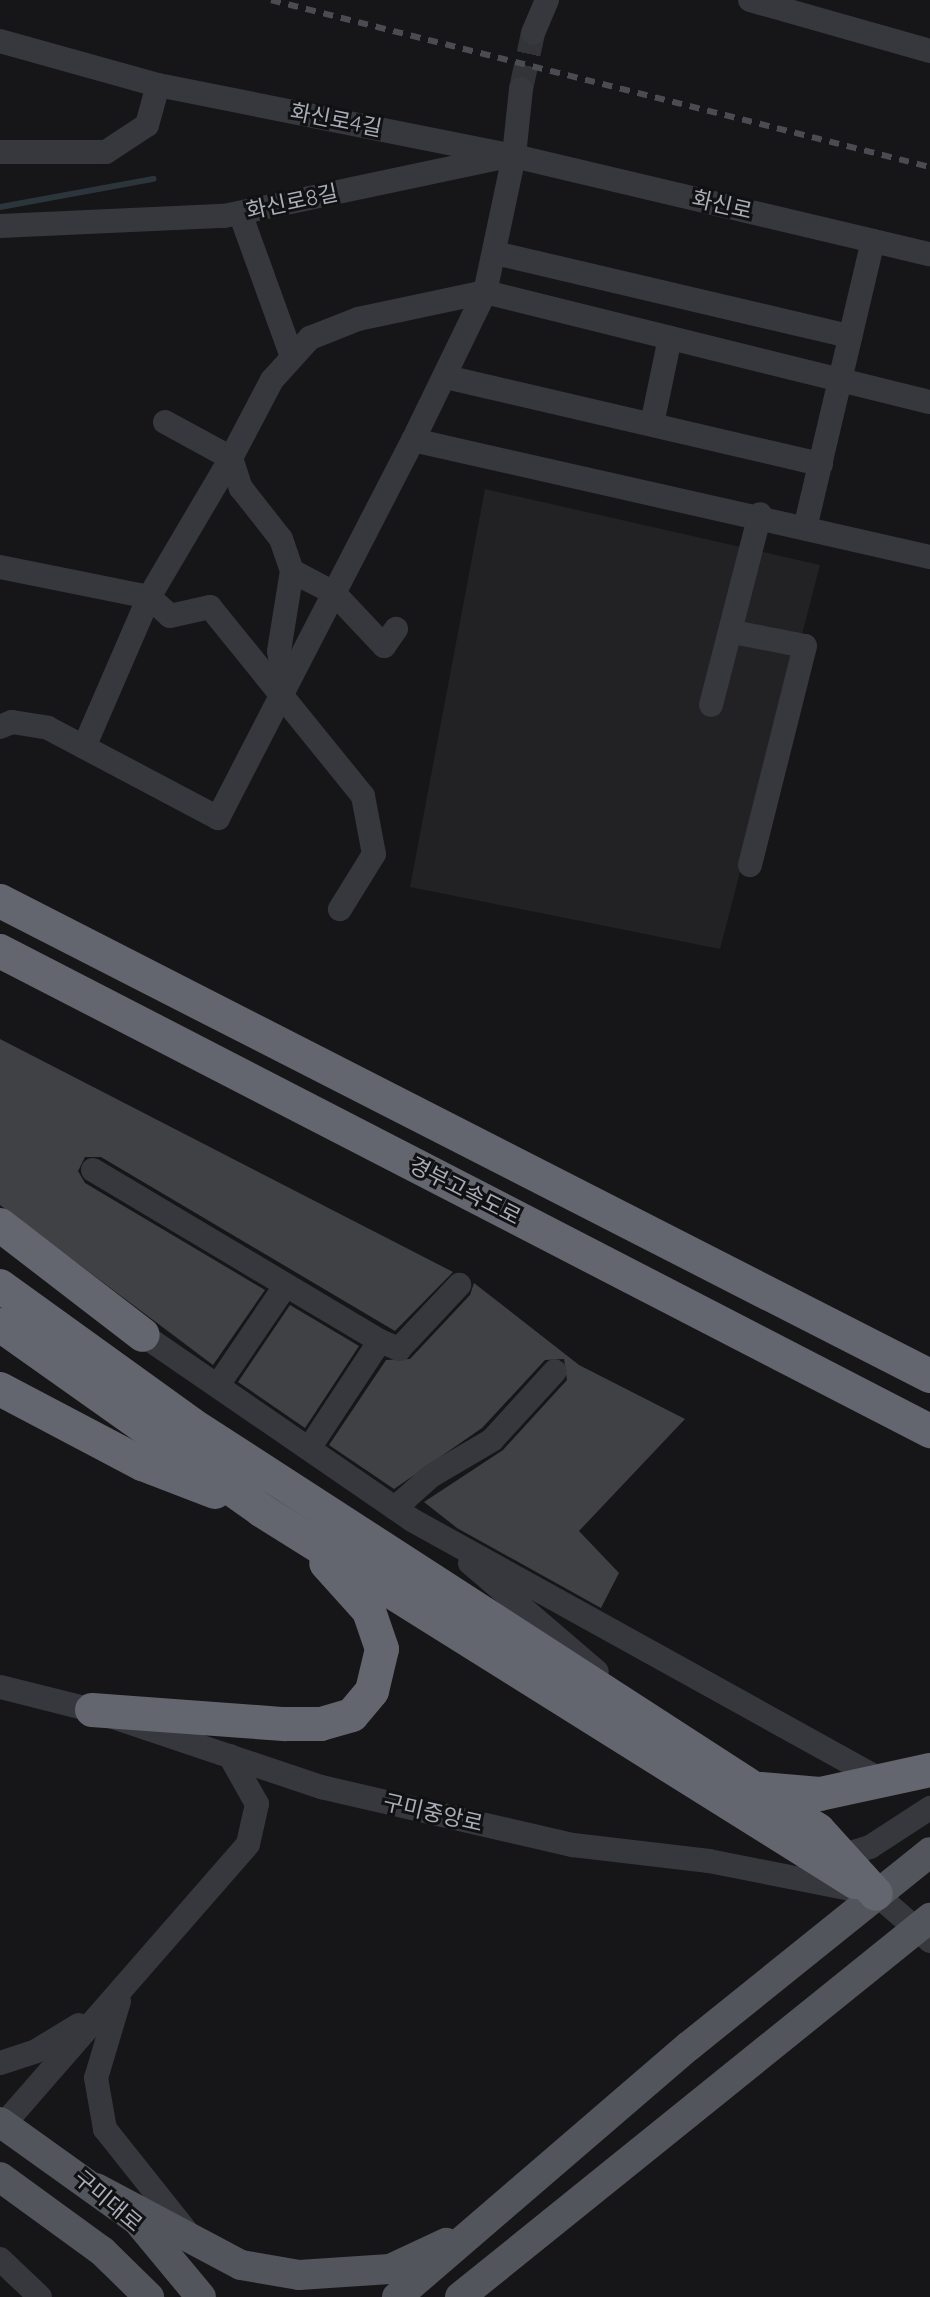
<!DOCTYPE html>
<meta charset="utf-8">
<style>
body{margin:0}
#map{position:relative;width:930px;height:2297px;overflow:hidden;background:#161618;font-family:Quicksand,"Noto Sans KR",sans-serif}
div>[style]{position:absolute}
.built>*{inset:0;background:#222225}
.stream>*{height:6px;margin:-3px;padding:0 3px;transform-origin:3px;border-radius:3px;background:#2c353c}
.building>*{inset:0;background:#404145}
.minor-tunnel>*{height:24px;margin-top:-12px;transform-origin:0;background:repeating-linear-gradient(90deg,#333438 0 24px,transparent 0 36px)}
.minor>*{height:24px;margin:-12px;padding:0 12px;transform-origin:12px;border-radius:12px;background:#37383d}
.major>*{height:30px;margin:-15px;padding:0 15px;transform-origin:15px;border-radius:15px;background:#53555c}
.highway>*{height:34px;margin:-17px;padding:0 17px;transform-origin:17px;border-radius:17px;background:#63666e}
.rail>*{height:6px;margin-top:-3px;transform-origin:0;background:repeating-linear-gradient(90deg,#4a4c52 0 10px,transparent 0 18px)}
span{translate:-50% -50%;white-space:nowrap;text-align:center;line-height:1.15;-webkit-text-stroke:6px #111113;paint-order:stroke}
.street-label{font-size:22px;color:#a8adb8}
</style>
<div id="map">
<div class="built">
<i style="clip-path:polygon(485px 489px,820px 565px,720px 949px,410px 887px)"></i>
</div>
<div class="stream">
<i style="left:0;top:207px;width:156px;rotate:-10.4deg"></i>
</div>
<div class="building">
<i style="clip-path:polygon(0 1039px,453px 1272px,395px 1331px,101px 1157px,85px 1157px,78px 1171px,85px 1183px,265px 1290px,213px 1365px,0 1205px)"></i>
<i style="clip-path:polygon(474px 1283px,579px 1365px,685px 1419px,579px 1531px,619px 1573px,601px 1608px,457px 1528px,424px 1502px,503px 1450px,567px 1380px,564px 1359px,545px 1360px,482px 1428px,394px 1489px,329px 1445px,386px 1360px,410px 1359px,470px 1295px)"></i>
<i style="clip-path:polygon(290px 1305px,359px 1346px,305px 1428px,238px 1382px)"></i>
</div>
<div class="minor-tunnel">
<i style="left:521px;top:89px;width:57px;rotate:-77.9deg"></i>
</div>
<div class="minor">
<i style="left:750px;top:0;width:187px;rotate:15.8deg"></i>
<i style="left:533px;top:33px;width:36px;rotate:-67deg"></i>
<i style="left:0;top:41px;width:164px;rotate:15.6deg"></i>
<i style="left:158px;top:85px;width:363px;rotate:11.3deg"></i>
<i style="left:514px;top:156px;width:427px;rotate:13.3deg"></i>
<i style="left:521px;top:89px;width:67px;rotate:96deg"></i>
<i style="left:514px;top:156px;width:139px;rotate:102deg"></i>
<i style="left:485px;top:292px;width:165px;rotate:115.9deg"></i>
<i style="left:413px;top:440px;width:530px;rotate:12.75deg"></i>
<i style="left:0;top:152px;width:106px"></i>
<i style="left:106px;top:152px;width:49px;rotate:-33.4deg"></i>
<i style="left:147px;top:125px;width:41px;rotate:-74.6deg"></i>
<i style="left:240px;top:213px;width:153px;rotate:70.1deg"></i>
<i style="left:0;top:226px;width:224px;rotate:-2.6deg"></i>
<i style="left:224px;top:216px;width:282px;rotate:-11.9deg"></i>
<i style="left:495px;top:253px;width:365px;rotate:13.2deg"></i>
<i style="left:446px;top:377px;width:385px;rotate:13.1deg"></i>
<i style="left:165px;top:422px;width:75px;rotate:28.6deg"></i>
<i style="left:231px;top:458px;width:88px;rotate:-62.3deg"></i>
<i style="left:272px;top:380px;width:57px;rotate:-47.9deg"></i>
<i style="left:310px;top:338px;width:52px;rotate:-21.6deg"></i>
<i style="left:358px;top:319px;width:130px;rotate:-12deg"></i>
<i style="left:485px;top:292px;width:458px;rotate:13.9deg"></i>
<i style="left:652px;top:424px;width:88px;rotate:-78.2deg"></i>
<i style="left:231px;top:458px;width:161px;rotate:120.5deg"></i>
<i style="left:149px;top:597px;width:163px;rotate:113.4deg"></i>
<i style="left:84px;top:747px;width:152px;rotate:27.9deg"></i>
<i style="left:218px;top:818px;width:425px;rotate:-62.7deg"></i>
<i style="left:231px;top:458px;width:32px;rotate:72deg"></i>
<i style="left:241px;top:488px;width:65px;rotate:51.9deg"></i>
<i style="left:281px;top:539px;width:34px;rotate:71deg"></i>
<i style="left:292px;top:571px;width:47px;rotate:27.6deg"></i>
<i style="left:334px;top:593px;width:73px;rotate:46.7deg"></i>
<i style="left:384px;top:646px;width:21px;rotate:-55deg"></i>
<i style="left:806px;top:524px;width:291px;rotate:-76.7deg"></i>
<i style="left:0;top:567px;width:152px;rotate:11.4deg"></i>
<i style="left:149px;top:597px;width:28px;rotate:42deg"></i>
<i style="left:170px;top:616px;width:41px;rotate:-12.7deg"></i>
<i style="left:210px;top:607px;width:243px;rotate:51deg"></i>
<i style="left:363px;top:796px;width:59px;rotate:79.3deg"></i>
<i style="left:374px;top:854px;width:65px;rotate:121.7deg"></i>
<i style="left:733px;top:632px;width:73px;rotate:11deg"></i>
<i style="left:805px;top:646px;width:226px;rotate:104.1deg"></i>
<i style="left:284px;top:690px;width:39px;rotate:-97deg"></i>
<i style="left:279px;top:651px;width:81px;rotate:-80.8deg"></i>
<i style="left:711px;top:705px;width:197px;rotate:-75.6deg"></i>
<i style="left:0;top:727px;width:13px;rotate:-23deg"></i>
<i style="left:12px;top:722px;width:36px;rotate:9deg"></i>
<i style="left:48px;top:728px;width:41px;rotate:27.8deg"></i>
<i style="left:93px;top:1170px;width:334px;rotate:30.8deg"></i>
<i style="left:143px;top:1335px;width:326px;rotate:34.5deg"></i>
<i style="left:412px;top:1520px;width:538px;rotate:28.99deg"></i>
<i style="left:220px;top:1382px;width:117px;rotate:-55.8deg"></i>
<i style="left:310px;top:1447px;width:127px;rotate:-56.6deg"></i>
<i style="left:380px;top:1341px;width:21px;rotate:23deg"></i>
<i style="left:399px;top:1349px;width:88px;rotate:-46.8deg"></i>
<i style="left:395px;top:1508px;width:48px;rotate:-41.6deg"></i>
<i style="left:431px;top:1476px;width:71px;rotate:-30.5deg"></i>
<i style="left:492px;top:1440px;width:93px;rotate:-47.6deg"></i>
<i style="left:470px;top:1563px;width:167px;rotate:40.6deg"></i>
<i style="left:0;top:1687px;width:95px;rotate:14deg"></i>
<i style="left:92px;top:1710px;width:242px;rotate:18.6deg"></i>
<i style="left:321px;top:1787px;width:259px;rotate:13deg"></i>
<i style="left:573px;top:1845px;width:137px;rotate:6.7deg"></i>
<i style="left:709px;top:1861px;width:170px;rotate:11.2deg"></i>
<i style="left:876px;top:1894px;width:72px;rotate:41deg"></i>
<i style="left:828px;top:1860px;width:44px;rotate:-17.2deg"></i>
<i style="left:870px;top:1847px;width:72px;rotate:-33deg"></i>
<i style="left:119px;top:2001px;width:80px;rotate:106.6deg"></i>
<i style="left:96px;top:2078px;width:52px;rotate:80deg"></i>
<i style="left:105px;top:2129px;width:130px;rotate:51.5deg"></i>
<i style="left:0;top:2063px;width:38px;rotate:-18deg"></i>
<i style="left:36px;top:2051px;width:50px;rotate:-31.2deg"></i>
<i style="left:4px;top:2124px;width:371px;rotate:-48.9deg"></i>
<i style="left:248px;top:1844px;width:41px;rotate:-77.3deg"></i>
<i style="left:257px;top:1804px;width:55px;rotate:-119.4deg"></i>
<i style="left:0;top:2259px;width:55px;rotate:43.5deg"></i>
</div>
<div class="major">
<i style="left:0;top:2122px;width:168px;rotate:35.6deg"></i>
<i style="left:137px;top:2220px;width:100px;rotate:50.3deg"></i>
<i style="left:0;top:2177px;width:126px;rotate:36deg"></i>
<i style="left:102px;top:2251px;width:66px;rotate:44.4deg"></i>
<i style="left:96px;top:2188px;width:164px;rotate:28deg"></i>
<i style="left:241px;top:2265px;width:59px;rotate:9.8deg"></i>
<i style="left:299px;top:2275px;width:91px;rotate:-3.8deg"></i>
<i style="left:390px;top:2269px;width:62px;rotate:-24.9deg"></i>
<i style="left:397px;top:2297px;width:385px;rotate:-40.7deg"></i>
<i style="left:689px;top:2046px;width:309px;rotate:-38.8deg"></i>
<i style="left:460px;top:2297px;width:604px;rotate:-38.88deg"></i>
</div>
<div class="highway">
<i style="left:0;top:901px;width:1044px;rotate:27.06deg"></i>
<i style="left:0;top:951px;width:1047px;rotate:27.3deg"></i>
<i style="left:0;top:1225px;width:180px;rotate:37.6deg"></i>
<i style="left:0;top:1286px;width:236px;rotate:35.8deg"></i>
<i style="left:191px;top:1424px;width:747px;rotate:32.92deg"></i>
<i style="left:818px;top:1830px;width:86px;rotate:47.8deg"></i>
<i style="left:0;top:1325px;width:320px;rotate:35.3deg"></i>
<i style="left:261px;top:1510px;width:701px;rotate:32.06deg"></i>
<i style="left:0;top:1389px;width:161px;rotate:27.8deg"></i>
<i style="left:142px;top:1464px;width:78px;rotate:21deg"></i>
<i style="left:92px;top:1710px;width:193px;rotate:4.2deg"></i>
<i style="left:284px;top:1724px;width:37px"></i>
<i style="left:321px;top:1724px;width:32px;rotate:-16deg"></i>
<i style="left:352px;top:1715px;width:31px;rotate:-50deg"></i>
<i style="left:372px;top:1691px;width:43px;rotate:-76.6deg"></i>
<i style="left:382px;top:1649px;width:40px;rotate:-108.9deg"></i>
<i style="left:369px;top:1611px;width:64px;rotate:-131.9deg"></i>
<i style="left:761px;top:1789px;width:59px;rotate:4.8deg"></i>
<i style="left:820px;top:1794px;width:113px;rotate:-12.3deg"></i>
</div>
<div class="rail">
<i style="left:271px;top:0;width:680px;rotate:14.22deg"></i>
</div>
<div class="street-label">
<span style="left:336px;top:120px;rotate:11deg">화신로4길</span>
<span style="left:292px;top:202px;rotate:-12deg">화신로8길</span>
<span style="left:722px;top:205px;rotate:13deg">화신로</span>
<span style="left:465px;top:1191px;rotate:27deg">경부고속도로</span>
<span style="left:433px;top:1813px;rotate:13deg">구미중앙로</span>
<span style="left:108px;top:2201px;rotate:40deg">구미대로</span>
</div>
</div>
